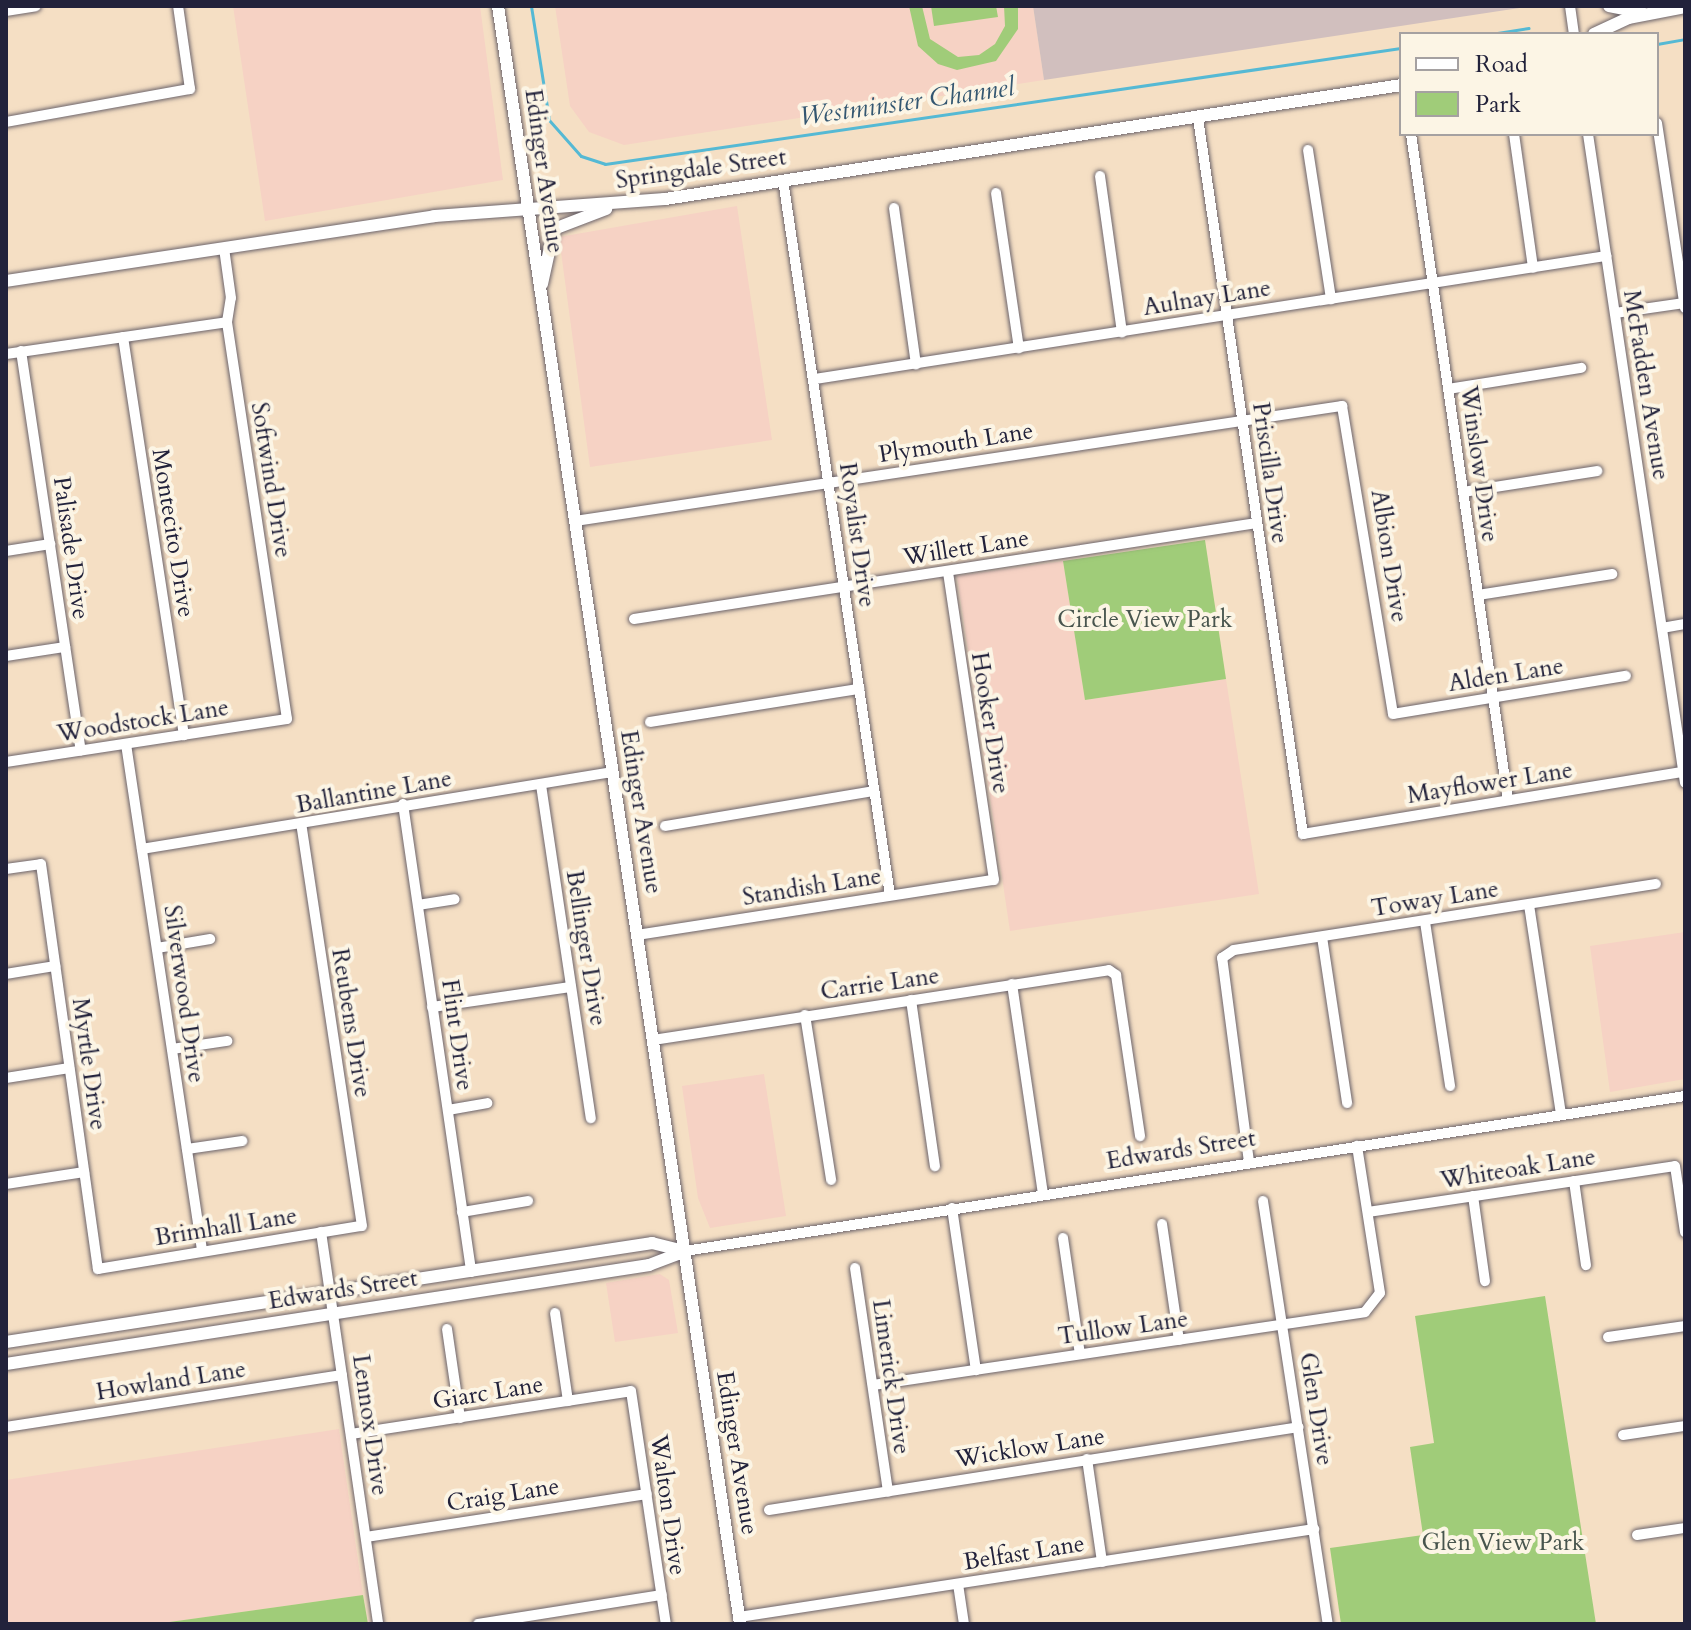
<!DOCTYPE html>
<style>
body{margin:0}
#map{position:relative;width:1691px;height:1630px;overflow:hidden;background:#f5dfc4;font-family:Cardo,serif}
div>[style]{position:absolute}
.built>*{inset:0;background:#f6d2c4}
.industrial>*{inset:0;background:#d1bfbe}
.green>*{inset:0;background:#a0cc79}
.stream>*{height:3px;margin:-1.5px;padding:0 1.5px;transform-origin:1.5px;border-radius:1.5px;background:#55b9d4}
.roads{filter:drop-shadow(0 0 2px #6c646b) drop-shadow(0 0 2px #6c646b)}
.minor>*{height:10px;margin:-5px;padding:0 5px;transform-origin:5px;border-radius:5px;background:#fff}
.major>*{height:12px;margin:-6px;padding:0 6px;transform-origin:6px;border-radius:6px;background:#fff}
span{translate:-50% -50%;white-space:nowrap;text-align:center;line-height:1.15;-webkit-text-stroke:8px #fcf5e5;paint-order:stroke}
.street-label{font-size:24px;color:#22223b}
.park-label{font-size:24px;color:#48554e}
.water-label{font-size:26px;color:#345771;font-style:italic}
.frame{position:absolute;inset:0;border:8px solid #22223b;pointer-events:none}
.legend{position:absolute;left:1399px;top:32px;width:260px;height:104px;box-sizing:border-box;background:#fcf5e5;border:2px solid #a5a1a1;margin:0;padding:10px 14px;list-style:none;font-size:24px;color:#22223b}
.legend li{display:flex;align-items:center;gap:16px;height:40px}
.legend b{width:40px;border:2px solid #a5a1a1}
</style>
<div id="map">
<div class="built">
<i style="clip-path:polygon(233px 6px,480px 6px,503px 180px,265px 221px)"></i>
<i style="clip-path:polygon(555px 6px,1033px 6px,1044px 80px,624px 145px,589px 132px,570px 106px)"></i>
<i style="clip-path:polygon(737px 206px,772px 440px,590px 467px,559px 237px)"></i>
<i style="clip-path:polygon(1063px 561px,1085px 700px,1226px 679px,1259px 894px,1010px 931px,957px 576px)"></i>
<i style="clip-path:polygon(1685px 932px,1685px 1079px,1610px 1092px,1590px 946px)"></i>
<i style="clip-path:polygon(764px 1074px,786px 1216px,710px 1228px,698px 1198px,682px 1086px)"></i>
<i style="clip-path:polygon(660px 1274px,669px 1280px,678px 1333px,615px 1342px,606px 1283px)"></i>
<i style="clip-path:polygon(339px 1429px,363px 1595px,155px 1624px,6px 1624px,6px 1480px)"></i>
</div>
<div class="industrial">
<i style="clip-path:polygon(1033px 6px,1532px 6px,1044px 80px)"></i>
</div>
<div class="green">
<i style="clip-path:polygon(909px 6px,922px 6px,930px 39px,958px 57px,979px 55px,995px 44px,1005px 26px,1004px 6px,1018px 6px,1018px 29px,996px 61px,957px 70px,938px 64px,918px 46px)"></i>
<i style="clip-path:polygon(931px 6px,996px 6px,998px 17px,934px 26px)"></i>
<i style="clip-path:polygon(1205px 540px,1226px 679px,1085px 700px,1063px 561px)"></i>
<i style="clip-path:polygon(1545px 1296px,1596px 1624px,1341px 1624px,1330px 1548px,1423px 1535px,1410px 1447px,1434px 1443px,1415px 1316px)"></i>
<i style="clip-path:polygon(363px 1595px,368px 1624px,155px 1624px)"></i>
</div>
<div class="stream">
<i style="left:531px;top:6px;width:115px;rotate:81deg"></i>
<i style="left:549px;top:120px;width:48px;rotate:48.4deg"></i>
<i style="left:581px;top:156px;width:25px;rotate:18deg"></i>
<i style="left:605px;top:164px;width:804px;rotate:-8.29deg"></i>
<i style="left:1491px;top:34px;width:38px;rotate:-9deg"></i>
<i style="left:1657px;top:44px;width:28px;rotate:-10deg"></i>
</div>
<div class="roads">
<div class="minor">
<i style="left:1570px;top:6px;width:28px;rotate:82deg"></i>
<i style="left:6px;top:11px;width:30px;rotate:-9deg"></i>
<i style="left:1198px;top:118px;width:724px;rotate:81.66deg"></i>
<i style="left:1303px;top:834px;width:385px;rotate:-9.3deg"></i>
<i style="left:6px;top:122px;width:187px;rotate:-10.2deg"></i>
<i style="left:190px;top:89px;width:84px;rotate:-98.2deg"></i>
<i style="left:1657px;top:123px;width:187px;rotate:81.4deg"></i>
<i style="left:1411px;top:134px;width:673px;rotate:81.71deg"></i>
<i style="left:1514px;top:134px;width:135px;rotate:81.9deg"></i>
<i style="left:1588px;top:134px;width:656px;rotate:81.5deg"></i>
<i style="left:1308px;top:150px;width:151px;rotate:81.2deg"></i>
<i style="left:1100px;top:176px;width:158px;rotate:82deg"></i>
<i style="left:783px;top:180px;width:723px;rotate:81.49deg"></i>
<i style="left:996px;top:193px;width:157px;rotate:81.6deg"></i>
<i style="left:894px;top:208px;width:158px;rotate:82deg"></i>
<i style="left:1615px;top:313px;width:70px;rotate:-8.2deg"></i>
<i style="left:123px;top:337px;width:403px;rotate:81.3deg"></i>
<i style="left:21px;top:351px;width:404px;rotate:81.5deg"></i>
<i style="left:6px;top:354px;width:223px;rotate:-8.2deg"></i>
<i style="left:815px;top:379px;width:801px;rotate:-8.84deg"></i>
<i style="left:1448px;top:389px;width:135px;rotate:-9deg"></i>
<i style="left:1463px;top:492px;width:136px;rotate:-8.9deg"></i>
<i style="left:575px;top:521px;width:776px;rotate:-8.53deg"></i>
<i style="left:1342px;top:406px;width:312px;rotate:80.6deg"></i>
<i style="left:1393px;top:714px;width:236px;rotate:-9.3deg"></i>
<i style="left:6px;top:551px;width:45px;rotate:-9deg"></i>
<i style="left:1478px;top:595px;width:136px;rotate:-8.9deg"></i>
<i style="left:634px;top:619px;width:630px;rotate:-8.76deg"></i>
<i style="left:1662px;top:628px;width:23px;rotate:-10deg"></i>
<i style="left:6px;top:656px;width:60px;rotate:-8.7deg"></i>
<i style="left:650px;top:722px;width:212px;rotate:-9deg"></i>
<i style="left:126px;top:744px;width:512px;rotate:81.46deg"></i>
<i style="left:6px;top:762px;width:284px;rotate:-8.7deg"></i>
<i style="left:287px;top:719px;width:402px;rotate:-98.6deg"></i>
<i style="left:227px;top:322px;width:24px;rotate:-81deg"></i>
<i style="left:231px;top:298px;width:50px;rotate:-98deg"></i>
<i style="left:541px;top:785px;width:337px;rotate:81.5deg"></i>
<i style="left:403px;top:804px;width:473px;rotate:81.7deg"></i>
<i style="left:665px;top:826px;width:212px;rotate:-9.5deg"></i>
<i style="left:142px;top:849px;width:477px;rotate:-9.3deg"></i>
<i style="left:6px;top:869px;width:35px;rotate:-8deg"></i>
<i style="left:41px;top:864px;width:409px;rotate:82deg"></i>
<i style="left:98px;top:1269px;width:267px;rotate:-9.3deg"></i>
<i style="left:362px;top:1226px;width:406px;rotate:-98.6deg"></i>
<i style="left:418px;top:905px;width:37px;rotate:-9deg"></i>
<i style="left:1529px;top:905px;width:211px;rotate:81.3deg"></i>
<i style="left:1425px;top:922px;width:166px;rotate:81.3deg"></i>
<i style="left:637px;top:935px;width:361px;rotate:-8.8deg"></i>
<i style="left:994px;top:880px;width:312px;rotate:-98.5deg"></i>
<i style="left:1322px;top:937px;width:168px;rotate:81.4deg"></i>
<i style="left:157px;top:948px;width:54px;rotate:-9.6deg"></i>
<i style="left:6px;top:974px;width:50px;rotate:-9.3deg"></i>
<i style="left:1012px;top:984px;width:212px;rotate:81.6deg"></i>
<i style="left:911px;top:1000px;width:168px;rotate:81.8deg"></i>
<i style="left:432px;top:1007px;width:140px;rotate:-8.2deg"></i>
<i style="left:805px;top:1015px;width:167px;rotate:81deg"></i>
<i style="left:653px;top:1040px;width:461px;rotate:-8.7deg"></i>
<i style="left:1109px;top:970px;width:9px;rotate:36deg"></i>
<i style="left:1116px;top:975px;width:163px;rotate:81.5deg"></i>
<i style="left:172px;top:1049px;width:56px;rotate:-8.3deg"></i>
<i style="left:6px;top:1078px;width:64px;rotate:-9deg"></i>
<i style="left:448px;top:1110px;width:40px;rotate:-10deg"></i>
<i style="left:187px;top:1149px;width:56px;rotate:-8.3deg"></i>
<i style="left:1249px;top:1162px;width:206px;rotate:-97.5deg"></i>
<i style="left:1222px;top:958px;width:14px;rotate:-34deg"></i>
<i style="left:1234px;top:950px;width:427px;rotate:-8.9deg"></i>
<i style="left:1574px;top:1181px;width:85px;rotate:81.9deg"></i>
<i style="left:6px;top:1184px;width:79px;rotate:-8.7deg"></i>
<i style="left:1473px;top:1196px;width:86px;rotate:82deg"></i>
<i style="left:1263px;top:1201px;width:428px;rotate:81.3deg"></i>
<i style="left:952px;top:1208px;width:164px;rotate:81.6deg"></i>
<i style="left:462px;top:1212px;width:67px;rotate:-9.5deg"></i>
<i style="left:1368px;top:1212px;width:310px;rotate:-8.5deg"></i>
<i style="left:1675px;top:1166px;width:67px;rotate:81.4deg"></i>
<i style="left:1162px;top:1224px;width:117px;rotate:81.7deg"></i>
<i style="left:321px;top:1232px;width:396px;rotate:81.7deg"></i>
<i style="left:1063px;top:1238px;width:117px;rotate:81.7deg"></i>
<i style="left:685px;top:1251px;width:1012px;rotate:-8.81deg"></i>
<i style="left:855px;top:1268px;width:226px;rotate:81.6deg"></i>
<i style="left:555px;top:1313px;width:89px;rotate:81.6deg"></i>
<i style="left:447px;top:1329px;width:90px;rotate:81.7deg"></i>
<i style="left:1608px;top:1337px;width:78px;rotate:-8.1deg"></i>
<i style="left:873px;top:1385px;width:497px;rotate:-8.4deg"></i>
<i style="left:1365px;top:1312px;width:24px;rotate:-52deg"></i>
<i style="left:1380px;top:1293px;width:149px;rotate:-98.9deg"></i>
<i style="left:6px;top:1427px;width:340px;rotate:-8.8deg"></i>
<i style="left:351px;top:1434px;width:283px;rotate:-8.7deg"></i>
<i style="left:631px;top:1391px;width:236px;rotate:81.5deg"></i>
<i style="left:1623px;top:1435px;width:63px;rotate:-8.3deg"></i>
<i style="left:1087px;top:1459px;width:104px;rotate:81.7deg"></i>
<i style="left:769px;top:1510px;width:536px;rotate:-8.9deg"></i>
<i style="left:1637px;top:1535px;width:49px;rotate:-8.3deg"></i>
<i style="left:366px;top:1537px;width:284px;rotate:-8.7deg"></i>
<i style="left:958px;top:1584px;width:40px;rotate:81.5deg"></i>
<i style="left:739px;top:1617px;width:582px;rotate:-8.7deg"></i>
<i style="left:478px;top:1624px;width:186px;rotate:-9deg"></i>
</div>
<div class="major">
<i style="left:498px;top:6px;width:1636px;rotate:81.49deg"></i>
<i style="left:1609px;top:6px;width:33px;rotate:11deg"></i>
<i style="left:1594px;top:34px;width:38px;rotate:-25deg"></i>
<i style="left:1628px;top:18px;width:58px;rotate:-10.9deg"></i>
<i style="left:6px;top:281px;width:433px;rotate:-8.6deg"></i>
<i style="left:434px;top:216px;width:232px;rotate:-4.2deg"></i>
<i style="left:665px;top:199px;width:745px;rotate:-8.8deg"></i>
<i style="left:542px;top:284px;width:56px;rotate:-77.7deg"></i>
<i style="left:554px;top:229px;width:56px;rotate:-21deg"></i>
<i style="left:6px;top:1342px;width:654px;rotate:-8.71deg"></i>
<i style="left:652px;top:1243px;width:34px;rotate:14deg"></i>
<i style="left:6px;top:1364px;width:651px;rotate:-8.75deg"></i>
<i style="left:649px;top:1265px;width:39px;rotate:-21deg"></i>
</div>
</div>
<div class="street-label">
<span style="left:701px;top:169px;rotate:-8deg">Springdale Street</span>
<span style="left:544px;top:171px;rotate:82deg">Edinger Avenue</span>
<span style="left:1207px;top:298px;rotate:-9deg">Aulnay Lane</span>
<span style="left:1646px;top:385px;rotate:81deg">McFadden Avenue</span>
<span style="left:956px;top:443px;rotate:-9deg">Plymouth Lane</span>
<span style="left:1479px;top:464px;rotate:82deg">Winslow Drive</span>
<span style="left:1270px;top:473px;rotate:82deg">Priscilla Drive</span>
<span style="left:271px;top:480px;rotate:81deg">Softwind Drive</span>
<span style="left:173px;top:533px;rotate:81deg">Montecito Drive</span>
<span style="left:857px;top:535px;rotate:82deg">Royalist Drive</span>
<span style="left:71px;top:548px;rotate:82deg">Palisade Drive</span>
<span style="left:966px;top:548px;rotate:-9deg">Willett Lane</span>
<span style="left:1389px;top:556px;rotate:81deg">Albion Drive</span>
<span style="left:1506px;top:675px;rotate:-9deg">Alden Lane</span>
<span style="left:143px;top:721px;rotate:-9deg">Woodstock Lane</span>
<span style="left:990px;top:723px;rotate:81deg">Hooker Drive</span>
<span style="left:1490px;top:783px;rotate:-9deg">Mayflower Lane</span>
<span style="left:374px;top:792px;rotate:-10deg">Ballantine Lane</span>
<span style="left:641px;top:812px;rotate:81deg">Edinger Avenue</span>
<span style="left:812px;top:887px;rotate:-9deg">Standish Lane</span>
<span style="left:1435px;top:899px;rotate:-9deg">Toway Lane</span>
<span style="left:586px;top:948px;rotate:81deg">Bellinger Drive</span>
<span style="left:880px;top:984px;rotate:-8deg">Carrie Lane</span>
<span style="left:184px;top:994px;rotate:82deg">Silverwood Drive</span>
<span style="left:351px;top:1023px;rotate:81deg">Reubens Drive</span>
<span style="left:457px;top:1035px;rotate:82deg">Flint Drive</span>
<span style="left:89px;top:1064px;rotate:82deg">Myrtle Drive</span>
<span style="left:1181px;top:1150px;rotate:-9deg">Edwards Street</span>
<span style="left:1518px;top:1169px;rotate:-9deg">Whiteoak Lane</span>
<span style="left:226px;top:1227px;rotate:-9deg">Brimhall Lane</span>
<span style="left:343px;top:1290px;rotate:-9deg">Edwards Street</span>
<span style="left:1123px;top:1328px;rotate:-8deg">Tullow Lane</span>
<span style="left:891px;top:1377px;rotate:82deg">Limerick Drive</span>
<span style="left:171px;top:1381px;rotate:-9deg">Howland Lane</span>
<span style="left:488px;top:1393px;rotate:-9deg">Giarc Lane</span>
<span style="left:1316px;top:1409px;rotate:81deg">Glen Drive</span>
<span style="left:370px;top:1425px;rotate:82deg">Lennox Drive</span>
<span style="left:1030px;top:1448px;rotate:-9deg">Wicklow Lane</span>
<span style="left:737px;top:1453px;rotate:81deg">Edinger Avenue</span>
<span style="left:503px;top:1495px;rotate:-9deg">Craig Lane</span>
<span style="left:668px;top:1505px;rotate:82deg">Walton Drive</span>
<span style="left:1024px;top:1553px;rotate:-9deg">Belfast Lane</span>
</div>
<div class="park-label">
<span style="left:1145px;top:620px">Circle View Park</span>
<span style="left:1503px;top:1543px">Glen View Park</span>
</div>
<div class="water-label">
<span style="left:907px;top:102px;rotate:-8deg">Westminster Channel</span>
</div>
<div class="frame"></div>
<ul class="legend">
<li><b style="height:10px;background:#fff"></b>Road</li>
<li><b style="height:22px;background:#a0cc79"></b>Park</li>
</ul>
</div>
